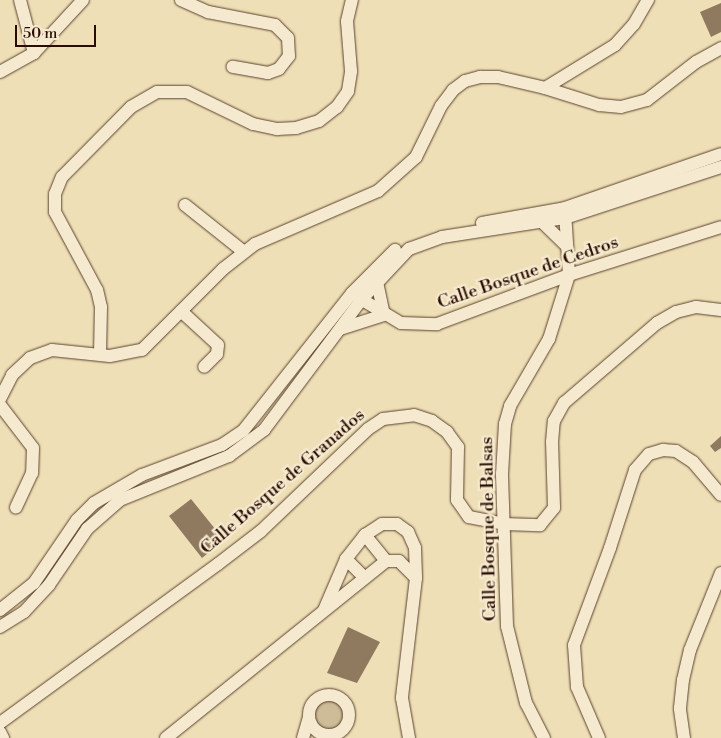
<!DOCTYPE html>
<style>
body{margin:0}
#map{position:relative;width:721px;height:738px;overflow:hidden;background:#efdfb6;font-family:"Libre Bodoni",serif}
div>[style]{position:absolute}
.green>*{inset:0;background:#cebb97}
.round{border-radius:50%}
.building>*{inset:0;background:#907a5f}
.roads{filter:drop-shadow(0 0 1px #5b422e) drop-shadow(0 0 1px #5b422e)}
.minor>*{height:12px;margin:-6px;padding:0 6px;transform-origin:6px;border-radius:6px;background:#f5ead0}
.minor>.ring{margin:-6px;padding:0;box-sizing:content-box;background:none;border:12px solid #f5ead0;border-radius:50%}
span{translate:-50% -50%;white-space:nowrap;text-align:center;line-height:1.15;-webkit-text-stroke:4.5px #f5ead0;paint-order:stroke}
.street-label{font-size:18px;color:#2a0d00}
.scale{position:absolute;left:15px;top:25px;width:81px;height:22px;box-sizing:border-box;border:2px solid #2a0d00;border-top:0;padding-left:6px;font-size:15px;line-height:18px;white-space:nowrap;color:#2a0d00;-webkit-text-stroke:4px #f5ead0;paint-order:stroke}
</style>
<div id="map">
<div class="green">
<i class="round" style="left:312px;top:698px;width:34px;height:34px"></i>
</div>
<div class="building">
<i style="clip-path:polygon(721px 3px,721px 32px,711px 37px,700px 12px)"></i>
<i style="clip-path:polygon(721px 436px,721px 448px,715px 452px,710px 446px)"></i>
<i style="clip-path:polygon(191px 499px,224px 540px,202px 558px,169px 516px)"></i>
<i style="clip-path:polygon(348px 627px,380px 642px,357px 683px,327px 673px)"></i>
</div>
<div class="roads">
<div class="minor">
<i style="left:20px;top:0;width:55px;rotate:75.2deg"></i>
<i style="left:181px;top:0;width:30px;rotate:24deg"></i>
<i style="left:208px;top:12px;width:68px;rotate:11deg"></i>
<i style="left:275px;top:25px;width:18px;rotate:45deg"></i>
<i style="left:288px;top:38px;width:18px;rotate:87deg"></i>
<i style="left:289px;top:56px;width:16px;rotate:128deg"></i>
<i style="left:279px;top:69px;width:12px;rotate:160deg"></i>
<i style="left:268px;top:73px;width:36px;rotate:-170deg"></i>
<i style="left:0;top:72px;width:39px;rotate:-29deg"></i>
<i style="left:34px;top:53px;width:72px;rotate:-47.2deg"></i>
<i style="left:545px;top:88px;width:82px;rotate:-31.6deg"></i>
<i style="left:615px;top:45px;width:28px;rotate:-48deg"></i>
<i style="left:634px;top:24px;width:28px;rotate:-60deg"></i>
<i style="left:185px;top:205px;width:75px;rotate:38.5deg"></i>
<i style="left:542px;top:222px;width:35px;rotate:44deg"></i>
<i style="left:482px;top:223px;width:84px;rotate:-10.2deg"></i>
<i style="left:565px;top:208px;width:165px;rotate:-19.1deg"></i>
<i style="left:356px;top:296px;width:52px;rotate:31deg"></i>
<i style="left:401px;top:323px;width:36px;rotate:2deg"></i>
<i style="left:437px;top:324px;width:141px;rotate:-20.4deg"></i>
<i style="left:569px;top:275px;width:159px;rotate:-17.5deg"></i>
<i style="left:181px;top:311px;width:50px;rotate:42.6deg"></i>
<i style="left:218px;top:345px;width:9px;rotate:96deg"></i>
<i style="left:217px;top:354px;width:18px;rotate:135deg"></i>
<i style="left:340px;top:329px;width:46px;rotate:-17.7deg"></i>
<i style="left:384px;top:315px;width:35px;rotate:-102deg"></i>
<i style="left:100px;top:354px;width:47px;rotate:-88.8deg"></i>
<i style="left:101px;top:307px;width:17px;rotate:-103deg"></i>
<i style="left:97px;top:290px;width:89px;rotate:-118.3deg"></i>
<i style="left:55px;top:212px;width:18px;rotate:-90deg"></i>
<i style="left:55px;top:194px;width:18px;rotate:-68deg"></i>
<i style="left:62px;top:177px;width:98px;rotate:-45.4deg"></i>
<i style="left:131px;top:107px;width:30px;rotate:-30deg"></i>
<i style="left:157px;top:92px;width:30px"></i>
<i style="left:187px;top:92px;width:73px;rotate:25.9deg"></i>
<i style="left:253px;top:124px;width:25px;rotate:12deg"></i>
<i style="left:277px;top:129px;width:19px;rotate:-3deg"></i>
<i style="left:296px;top:128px;width:24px;rotate:-17deg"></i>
<i style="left:319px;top:121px;width:23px;rotate:-38deg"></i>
<i style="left:337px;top:107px;width:19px;rotate:-55deg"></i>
<i style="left:348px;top:91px;width:20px;rotate:-81deg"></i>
<i style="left:351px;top:71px;width:50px;rotate:-94.6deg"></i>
<i style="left:347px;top:21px;width:22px;rotate:-77deg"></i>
<i style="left:0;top:399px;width:27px;rotate:-63deg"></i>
<i style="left:12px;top:375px;width:25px;rotate:-43deg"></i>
<i style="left:30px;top:358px;width:23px;rotate:-20deg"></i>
<i style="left:52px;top:350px;width:58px;rotate:5.9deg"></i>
<i style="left:110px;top:356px;width:33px;rotate:-11deg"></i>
<i style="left:142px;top:350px;width:115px;rotate:-45deg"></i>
<i style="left:223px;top:269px;width:41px;rotate:-38deg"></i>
<i style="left:255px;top:244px;width:134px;rotate:-23.3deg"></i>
<i style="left:378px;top:191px;width:51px;rotate:-41.8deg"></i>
<i style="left:416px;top:157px;width:57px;rotate:-63.9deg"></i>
<i style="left:441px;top:106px;width:20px;rotate:-53deg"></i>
<i style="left:453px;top:90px;width:15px;rotate:-37deg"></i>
<i style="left:465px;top:81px;width:16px;rotate:-15deg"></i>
<i style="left:480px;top:77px;width:18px"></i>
<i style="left:498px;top:77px;width:48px;rotate:13.2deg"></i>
<i style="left:545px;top:88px;width:57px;rotate:17.5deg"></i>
<i style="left:599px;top:105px;width:22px;rotate:5deg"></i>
<i style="left:621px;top:107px;width:27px;rotate:-15deg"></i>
<i style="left:647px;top:100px;width:62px;rotate:-37.8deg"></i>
<i style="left:696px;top:62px;width:29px;rotate:-29deg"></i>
<i style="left:0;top:405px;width:54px;rotate:52.5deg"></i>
<i style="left:33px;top:448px;width:25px;rotate:92deg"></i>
<i style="left:32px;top:473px;width:38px;rotate:115deg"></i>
<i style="left:365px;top:535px;width:33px;rotate:51deg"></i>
<i style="left:346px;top:559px;width:25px;rotate:45deg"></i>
<i style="left:0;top:610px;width:43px;rotate:-38.5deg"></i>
<i style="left:34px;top:583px;width:76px;rotate:-55.7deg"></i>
<i style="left:77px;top:520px;width:24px;rotate:-45deg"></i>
<i style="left:94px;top:503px;width:56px;rotate:-30.3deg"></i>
<i style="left:142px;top:475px;width:85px;rotate:-20.6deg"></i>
<i style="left:222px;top:445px;width:25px;rotate:-34deg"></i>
<i style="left:243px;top:431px;width:176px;rotate:-51.7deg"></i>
<i style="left:352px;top:293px;width:61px;rotate:-45deg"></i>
<i style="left:324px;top:610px;width:56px;rotate:-66.7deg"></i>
<i style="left:346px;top:559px;width:31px;rotate:-52deg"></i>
<i style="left:365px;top:535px;width:20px;rotate:-33deg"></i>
<i style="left:382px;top:524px;width:15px"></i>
<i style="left:397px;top:524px;width:14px;rotate:36deg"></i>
<i style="left:408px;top:532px;width:17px;rotate:66deg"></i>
<i style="left:415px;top:548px;width:30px;rotate:88deg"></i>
<i style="left:416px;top:578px;width:121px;rotate:96.7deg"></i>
<i style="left:402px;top:698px;width:41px;rotate:80.1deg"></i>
<i style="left:0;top:627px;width:28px;rotate:-32deg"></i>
<i style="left:24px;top:612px;width:37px;rotate:-47deg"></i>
<i style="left:49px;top:585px;width:68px;rotate:-55.8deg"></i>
<i style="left:87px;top:529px;width:44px;rotate:-41.3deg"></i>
<i style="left:120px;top:500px;width:118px;rotate:-22deg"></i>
<i style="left:229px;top:456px;width:44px;rotate:-36.6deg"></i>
<i style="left:264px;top:430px;width:164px;rotate:-53.2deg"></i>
<i style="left:362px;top:299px;width:69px;rotate:-46.8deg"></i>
<i style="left:409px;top:249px;width:35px;rotate:-20deg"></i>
<i style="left:442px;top:237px;width:124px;rotate:-8.8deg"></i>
<i style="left:565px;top:218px;width:164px;rotate:-18.1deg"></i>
<i class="ring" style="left:309px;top:695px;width:28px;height:28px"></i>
<i style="left:0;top:723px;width:270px;rotate:-36.1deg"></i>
<i style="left:218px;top:564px;width:54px;rotate:-37.5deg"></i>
<i style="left:261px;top:531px;width:148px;rotate:-43.6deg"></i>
<i style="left:368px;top:429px;width:18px;rotate:-34deg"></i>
<i style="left:383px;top:419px;width:31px;rotate:-7deg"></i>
<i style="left:414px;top:415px;width:19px;rotate:18deg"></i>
<i style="left:432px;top:421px;width:19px;rotate:36deg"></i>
<i style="left:447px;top:432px;width:19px;rotate:54deg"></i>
<i style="left:458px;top:447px;width:53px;rotate:91.1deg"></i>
<i style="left:457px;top:500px;width:21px;rotate:55deg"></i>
<i style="left:469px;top:517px;width:36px;rotate:11deg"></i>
<i style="left:504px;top:524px;width:36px;rotate:2deg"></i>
<i style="left:540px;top:525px;width:22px;rotate:-51deg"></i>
<i style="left:554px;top:508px;width:66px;rotate:-91.7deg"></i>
<i style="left:552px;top:442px;width:21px;rotate:-85deg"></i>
<i style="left:554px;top:421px;width:21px;rotate:-61deg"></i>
<i style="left:564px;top:403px;width:123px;rotate:-40.7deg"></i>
<i style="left:657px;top:323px;width:22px;rotate:-30deg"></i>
<i style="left:676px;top:312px;width:21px;rotate:-14deg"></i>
<i style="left:696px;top:307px;width:25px;rotate:7deg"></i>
<i style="left:0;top:732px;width:7px;rotate:63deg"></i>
<i style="left:166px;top:738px;width:282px;rotate:-38.8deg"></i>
<i style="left:386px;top:561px;width:13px"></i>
<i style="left:399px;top:561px;width:24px;rotate:45deg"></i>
<i style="left:303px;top:738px;width:22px;rotate:-74deg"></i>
<i style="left:544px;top:738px;width:39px;rotate:-117deg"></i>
<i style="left:526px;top:703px;width:79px;rotate:-103.9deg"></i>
<i style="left:507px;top:626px;width:152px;rotate:-91.9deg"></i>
<i style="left:502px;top:474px;width:50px;rotate:-86.6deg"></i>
<i style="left:505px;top:424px;width:19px;rotate:-74deg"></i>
<i style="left:510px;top:406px;width:78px;rotate:-59.8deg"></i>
<i style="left:549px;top:339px;width:67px;rotate:-72.6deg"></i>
<i style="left:569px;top:275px;width:63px;rotate:-93.6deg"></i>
<i style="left:599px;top:738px;width:56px;rotate:-113.3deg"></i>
<i style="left:577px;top:687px;width:42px;rotate:-94.1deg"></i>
<i style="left:574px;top:645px;width:103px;rotate:-69.6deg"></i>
<i style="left:610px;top:548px;width:82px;rotate:-72.2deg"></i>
<i style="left:635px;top:470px;width:21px;rotate:-49deg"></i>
<i style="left:649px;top:454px;width:15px;rotate:-16deg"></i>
<i style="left:663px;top:450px;width:13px;rotate:4deg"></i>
<i style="left:676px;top:451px;width:20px;rotate:33deg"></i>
<i style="left:693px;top:462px;width:43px;rotate:49.7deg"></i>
<i style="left:684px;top:738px;width:30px;rotate:-98deg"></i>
<i style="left:680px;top:708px;width:28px;rotate:-84deg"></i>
<i style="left:683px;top:680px;width:31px;rotate:-77deg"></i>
<i style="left:690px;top:650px;width:83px;rotate:-68.1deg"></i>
</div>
</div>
<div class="street-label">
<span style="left:528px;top:273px;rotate:-19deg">Calle Bosque de Cedros</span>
<span style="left:283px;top:482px;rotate:-41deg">Calle Bosque de Granados</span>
<span style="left:489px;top:529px;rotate:-91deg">Calle Bosque de Balsas</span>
</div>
<div class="scale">50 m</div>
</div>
